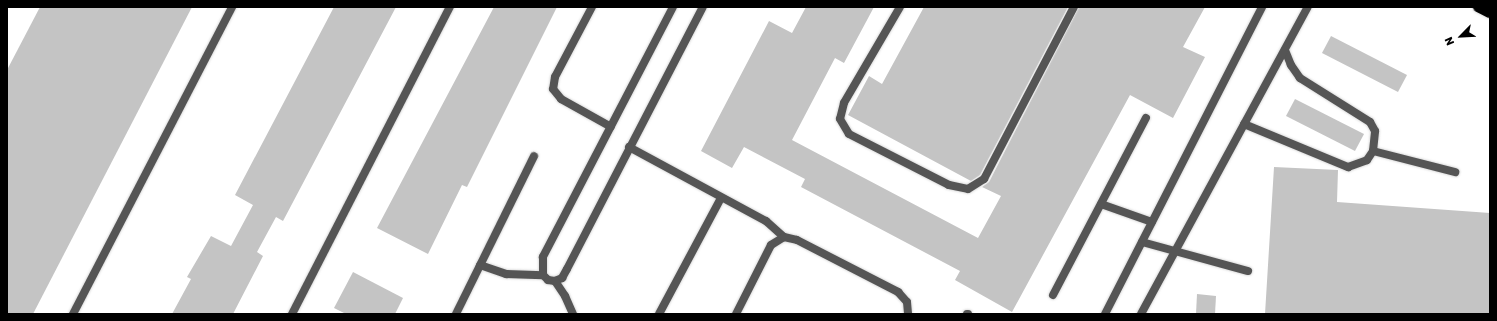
<!DOCTYPE html>
<style>
body{margin:0}
#map{position:relative;width:1497px;height:321px;overflow:hidden;background:#fff;font-family:Rubik,sans-serif}
div>[style]{position:absolute}
.building>*{inset:0;background:#c4c4c4}
.roads{filter:drop-shadow(0 0 1px #dbdbdb) drop-shadow(0 0 1px #dbdbdb)}
.lane>*{height:8px;margin:-4px;padding:0 4px;transform-origin:4px;border-radius:4px;background:#555}
.primary>*{height:10px;margin:-5px;padding:0 5px;transform-origin:5px;border-radius:5px;background:#000}
span{translate:-50% -50%;white-space:nowrap;text-align:center;line-height:1.15;-webkit-text-stroke:4px #fff;paint-order:stroke}
.frame{position:absolute;inset:0;border:8px solid #000;pointer-events:none}
.north{position:absolute;left:1441px;top:16px;width:40px;height:40px;-webkit-text-stroke:3px #fff;paint-order:stroke;rotate:246deg;font-size:11px;font-weight:700;line-height:16px;text-align:center;color:#000}
.north::after{content:'';display:block;margin:auto;width:14px;height:18px;background:#000;clip-path:polygon(50% 0,100% 100%,50% 72%,0 100%)}
</style>
<div id="map">
<div class="building">
<i style="clip-path:polygon(40px 7px,192px 7px,33px 314px,7px 314px,7px 70px)"></i>
<i style="clip-path:polygon(334px 7px,396px 7px,283px 221px,276px 217px,257px 252px,263px 256px,233px 314px,172px 314px,191px 279px,187px 277px,211px 236px,231px 246px,253px 205px,235px 195px)"></i>
<i style="clip-path:polygon(494px 7px,557px 7px,467px 187px,462px 185px,428px 254px,377px 228px)"></i>
<i style="clip-path:polygon(806px 7px,874px 7px,844px 63px,835px 58px,792px 140px,978px 238px,1001px 196px,982px 187px,989px 182px,1079px 7px,1205px 7px,1183px 47px,1205px 57px,1173px 118px,1130px 95px,1012px 312px,955px 280px,960px 271px,801px 187px,805px 179px,744px 147px,732px 168px,701px 151px,769px 21px,792px 33px)"></i>
<i style="clip-path:polygon(924px 7px,1068px 7px,980px 175px,971px 181px,848px 115px,869px 76px,882px 84px)"></i>
<i style="clip-path:polygon(1331px 36px,1407px 75px,1398px 92px,1322px 53px)"></i>
<i style="clip-path:polygon(1295px 99px,1364px 134px,1355px 151px,1286px 116px)"></i>
<i style="clip-path:polygon(1274px 167px,1338px 170px,1337px 202px,1490px 213px,1490px 314px,1265px 314px)"></i>
<i style="clip-path:polygon(353px 272px,403px 298px,395px 314px,346px 314px,334px 308px)"></i>
<i style="clip-path:polygon(1197px 294px,1216px 296px,1215px 314px,1196px 314px)"></i>
</div>
<div class="roads">
<div class="lane">
<i style="left:592px;top:7px;width:79px;rotate:117.9deg"></i>
<i style="left:555px;top:77px;width:12px;rotate:99deg"></i>
<i style="left:553px;top:89px;width:13px;rotate:51deg"></i>
<i style="left:561px;top:99px;width:57px;rotate:29.2deg"></i>
<i style="left:673px;top:7px;width:282px;rotate:117.5deg"></i>
<i style="left:543px;top:257px;width:18px;rotate:90deg"></i>
<i style="left:543px;top:275px;width:7px;rotate:45deg"></i>
<i style="left:548px;top:280px;width:7px;rotate:8deg"></i>
<i style="left:555px;top:281px;width:8px;rotate:-23deg"></i>
<i style="left:562px;top:278px;width:10px;rotate:-61deg"></i>
<i style="left:567px;top:269px;width:295px;rotate:-62.6deg"></i>
<i style="left:900px;top:7px;width:111px;rotate:120.3deg"></i>
<i style="left:844px;top:103px;width:16px;rotate:104deg"></i>
<i style="left:840px;top:119px;width:17px;rotate:59deg"></i>
<i style="left:849px;top:134px;width:112px;rotate:27deg"></i>
<i style="left:949px;top:185px;width:19px;rotate:12deg"></i>
<i style="left:968px;top:189px;width:19px;rotate:-32deg"></i>
<i style="left:984px;top:179px;width:194px;rotate:-62.4deg"></i>
<i style="left:1244px;top:124px;width:113px;rotate:22.5deg"></i>
<i style="left:1348px;top:167px;width:20px;rotate:-20deg"></i>
<i style="left:1367px;top:160px;width:11px;rotate:-56deg"></i>
<i style="left:1373px;top:151px;width:20px;rotate:-84deg"></i>
<i style="left:1375px;top:131px;width:10px;rotate:-119deg"></i>
<i style="left:1370px;top:122px;width:83px;rotate:-147.8deg"></i>
<i style="left:1300px;top:78px;width:16px;rotate:-125deg"></i>
<i style="left:1291px;top:65px;width:16px;rotate:-112deg"></i>
<i style="left:629px;top:147px;width:156px;rotate:28.4deg"></i>
<i style="left:766px;top:221px;width:24px;rotate:42deg"></i>
<i style="left:1373px;top:151px;width:85px;rotate:14.4deg"></i>
<i style="left:1101px;top:204px;width:54px;rotate:19.4deg"></i>
<i style="left:1142px;top:242px;width:110px;rotate:15.3deg"></i>
<i style="left:480px;top:265px;width:28px;rotate:19deg"></i>
<i style="left:506px;top:274px;width:37px;rotate:2deg"></i>
<i style="left:555px;top:281px;width:18px;rotate:56deg"></i>
<i style="left:565px;top:296px;width:20px;rotate:66deg"></i>
<i style="left:1053px;top:295px;width:200px;rotate:-62.3deg"></i>
<i style="left:73px;top:314px;width:346px;rotate:-62.6deg"></i>
<i style="left:292px;top:314px;width:345px;rotate:-62.8deg"></i>
<i style="left:456px;top:314px;width:176px;rotate:-63.7deg"></i>
<i style="left:659px;top:314px;width:132px;rotate:-61.9deg"></i>
<i style="left:736px;top:314px;width:77px;rotate:-63.1deg"></i>
<i style="left:771px;top:245px;width:15px;rotate:-32deg"></i>
<i style="left:784px;top:237px;width:13px;rotate:13deg"></i>
<i style="left:797px;top:240px;width:114px;rotate:27.2deg"></i>
<i style="left:898px;top:292px;width:13px;rotate:48deg"></i>
<i style="left:907px;top:302px;width:12px;rotate:85deg"></i>
<i style="left:967px;top:314px;width:1px"></i>
<i style="left:1105px;top:314px;width:345px;rotate:-62.9deg"></i>
<i style="left:1141px;top:314px;width:349px;rotate:-61.5deg"></i>
</div>
<div class="primary">
<i style="left:1478px;top:7px;width:13px;rotate:27deg"></i>
</div>
</div>
<div class="frame"></div>
<div class="north">N</div>
</div>
